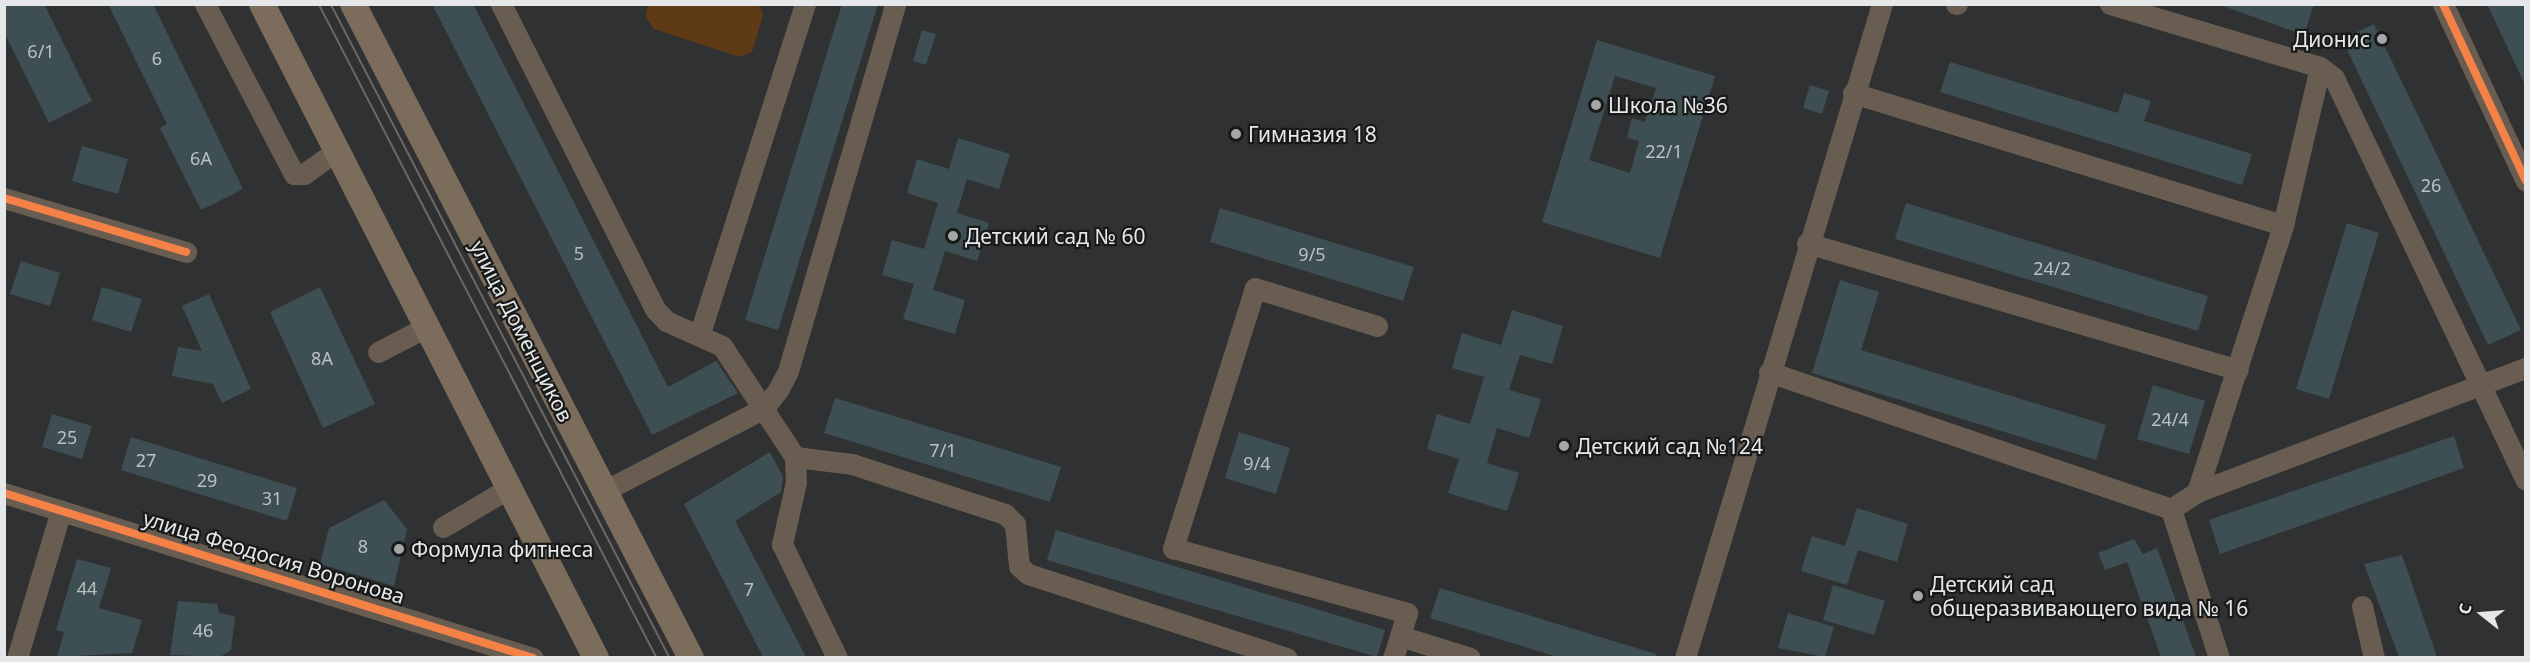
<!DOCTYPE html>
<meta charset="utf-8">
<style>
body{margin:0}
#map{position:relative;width:2530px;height:662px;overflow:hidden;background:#303132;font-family:"Noto Sans",sans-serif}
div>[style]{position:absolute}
.green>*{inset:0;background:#5f3b15}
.building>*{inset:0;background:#3e4f53}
.minor>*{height:21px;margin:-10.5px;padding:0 10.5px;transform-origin:10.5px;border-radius:10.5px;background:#695c51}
.major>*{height:26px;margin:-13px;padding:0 13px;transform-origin:13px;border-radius:13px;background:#7c6c5c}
.tram>*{height:1.5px;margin:-0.75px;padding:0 0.75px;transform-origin:0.75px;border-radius:0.75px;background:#6e6965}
.cycleway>*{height:8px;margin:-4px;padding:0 4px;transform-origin:4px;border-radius:4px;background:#f48246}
.dots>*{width:16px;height:16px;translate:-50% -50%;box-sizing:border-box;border:3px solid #181a1a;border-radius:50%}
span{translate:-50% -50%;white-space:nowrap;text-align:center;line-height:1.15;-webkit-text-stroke:4.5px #181a1a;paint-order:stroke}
.number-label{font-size:18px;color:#bbc1c3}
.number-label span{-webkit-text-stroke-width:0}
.poi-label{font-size:21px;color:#e5e7e8}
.right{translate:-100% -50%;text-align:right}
.left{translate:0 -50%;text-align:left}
.street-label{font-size:21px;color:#e5e7e8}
.frame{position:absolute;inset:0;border:6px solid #e5e7e8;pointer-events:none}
.north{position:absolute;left:2452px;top:584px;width:60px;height:60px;-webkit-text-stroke:4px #181a1a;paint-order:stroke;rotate:287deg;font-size:16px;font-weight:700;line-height:24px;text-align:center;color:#e5e7e8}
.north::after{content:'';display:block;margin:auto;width:21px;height:27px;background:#e5e7e8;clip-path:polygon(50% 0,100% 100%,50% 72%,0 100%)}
</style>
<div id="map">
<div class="green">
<i style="clip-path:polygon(648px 5px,759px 5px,763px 15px,752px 52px,740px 57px,654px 29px,646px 18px)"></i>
</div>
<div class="building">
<i style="clip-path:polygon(4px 4px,44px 4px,92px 101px,49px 123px,4px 32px)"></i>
<i style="clip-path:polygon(108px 4px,153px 4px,243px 189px,201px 210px,160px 128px,167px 124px)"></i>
<i style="clip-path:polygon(432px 4px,473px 4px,668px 387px,716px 361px,738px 393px,652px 435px)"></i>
<i style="clip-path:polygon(842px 4px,878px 4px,778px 330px,745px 320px)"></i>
<i style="clip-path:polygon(2217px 4px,2314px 4px,2304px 35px)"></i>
<i style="clip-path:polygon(2487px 4px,2526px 4px,2526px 87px)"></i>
<i style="clip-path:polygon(2374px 24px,2521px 330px,2488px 345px,2342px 39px)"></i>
<i style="clip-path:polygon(922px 30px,936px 34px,926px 65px,913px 61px)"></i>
<i style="clip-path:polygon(evenodd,1597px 40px,1715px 76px,1660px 258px,1542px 222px,1597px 40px,1615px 76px,1656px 88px,1645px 122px,1632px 118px,1627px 138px,1639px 141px,1630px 173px,1589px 160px,1615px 76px)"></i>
<i style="clip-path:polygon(1950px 62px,2118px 113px,2124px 93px,2151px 101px,2144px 121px,2252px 154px,2242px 185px,1940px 92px)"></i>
<i style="clip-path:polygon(1810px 85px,1829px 91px,1822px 114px,1803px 108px)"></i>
<i style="clip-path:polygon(958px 138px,1010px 154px,999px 189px,967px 179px,957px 213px,989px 223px,977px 261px,945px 251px,933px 290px,965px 300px,955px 334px,903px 319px,914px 284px,882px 275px,892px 240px,924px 249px,938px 203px,907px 193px,917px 159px,949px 169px)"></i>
<i style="clip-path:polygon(82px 146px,128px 159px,118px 194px,72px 181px)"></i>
<i style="clip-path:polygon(1906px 203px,2208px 296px,2198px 331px,1895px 239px)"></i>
<i style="clip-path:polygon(1220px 208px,1414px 267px,1403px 301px,1210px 242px)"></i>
<i style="clip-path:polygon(2347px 223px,2379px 233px,2329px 399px,2296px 389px)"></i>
<i style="clip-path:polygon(21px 261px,60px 273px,50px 306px,10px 294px)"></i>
<i style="clip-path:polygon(1840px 280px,1879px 292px,1861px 350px,2106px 425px,2096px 460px,1812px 373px)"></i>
<i style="clip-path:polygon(102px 287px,142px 299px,131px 332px,92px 320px)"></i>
<i style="clip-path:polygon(320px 287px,375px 404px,323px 428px,270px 312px)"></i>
<i style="clip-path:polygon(209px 294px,251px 389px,222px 403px,213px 384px,172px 376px,178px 347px,202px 351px,182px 306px)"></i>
<i style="clip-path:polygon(1512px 310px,1563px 326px,1552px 364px,1520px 355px,1509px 390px,1541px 399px,1529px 438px,1497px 428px,1487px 463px,1519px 473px,1507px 511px,1448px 493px,1459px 459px,1427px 449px,1437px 414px,1470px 424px,1484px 377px,1452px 368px,1462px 333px,1501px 345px)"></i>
<i style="clip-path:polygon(2153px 385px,2205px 401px,2189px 454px,2137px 439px)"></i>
<i style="clip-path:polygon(835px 398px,1061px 467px,1050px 502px,824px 433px)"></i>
<i style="clip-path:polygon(52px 414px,92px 426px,82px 459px,42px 447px)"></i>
<i style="clip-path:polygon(1239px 432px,1290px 448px,1276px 494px,1225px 478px)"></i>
<i style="clip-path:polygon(2454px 436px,2464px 468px,2220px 554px,2209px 520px)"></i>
<i style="clip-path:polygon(131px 437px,297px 488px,287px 521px,121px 470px)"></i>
<i style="clip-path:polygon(770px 452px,783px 477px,781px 492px,735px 521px,806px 657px,763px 657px,684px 504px)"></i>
<i style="clip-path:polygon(384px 500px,407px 529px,394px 586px,320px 564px,329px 528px)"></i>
<i style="clip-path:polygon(1857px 508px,1908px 524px,1897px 562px,1858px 550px,1847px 585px,1801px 571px,1812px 536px,1845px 546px)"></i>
<i style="clip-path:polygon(1056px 530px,1385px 630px,1377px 657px,1047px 560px)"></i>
<i style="clip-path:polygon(2134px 539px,2143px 554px,2157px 548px,2196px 657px,2161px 657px,2127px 562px,2105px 570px,2098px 553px)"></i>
<i style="clip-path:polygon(2402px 555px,2437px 657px,2399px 657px,2364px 564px)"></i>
<i style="clip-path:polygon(77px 559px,111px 568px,99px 608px,142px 620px,132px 653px,57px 657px,64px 632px,56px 630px)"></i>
<i style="clip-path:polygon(1833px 585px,1885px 601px,1874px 635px,1823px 620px)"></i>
<i style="clip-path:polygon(1440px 588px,1656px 654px,1656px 657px,1558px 657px,1430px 618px)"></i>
<i style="clip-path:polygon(178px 601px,217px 604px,219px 613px,235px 616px,231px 650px,220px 657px,170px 655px)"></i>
<i style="clip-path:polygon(1788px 613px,1834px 627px,1825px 657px,1778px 648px)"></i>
</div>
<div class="minor">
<i style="left:205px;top:4px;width:192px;rotate:62.4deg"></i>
<i style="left:294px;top:174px;width:10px"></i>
<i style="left:304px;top:174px;width:41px;rotate:-36deg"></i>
<i style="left:501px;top:4px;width:342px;rotate:63.2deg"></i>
<i style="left:655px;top:309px;width:16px;rotate:47deg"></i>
<i style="left:666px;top:321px;width:61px;rotate:24.1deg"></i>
<i style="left:722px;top:346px;width:133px;rotate:56.7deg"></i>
<i style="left:795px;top:457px;width:25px;rotate:88deg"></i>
<i style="left:796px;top:482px;width:64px;rotate:102.7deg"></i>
<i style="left:782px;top:544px;width:127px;rotate:64.2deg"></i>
<i style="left:1956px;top:4px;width:1px"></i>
<i style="left:2110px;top:4px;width:219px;rotate:16.7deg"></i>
<i style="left:2443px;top:4px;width:195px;rotate:64.9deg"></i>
<i style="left:1853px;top:93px;width:450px;rotate:17.1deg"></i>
<i style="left:4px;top:198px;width:190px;rotate:16.5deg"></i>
<i style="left:1807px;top:243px;width:449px;rotate:16.4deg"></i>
<i style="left:1377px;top:326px;width:128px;rotate:-162.7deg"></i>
<i style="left:1255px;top:288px;width:273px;rotate:107.5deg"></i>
<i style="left:1173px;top:548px;width:243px;rotate:15.5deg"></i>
<i style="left:1407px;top:613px;width:24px;rotate:107deg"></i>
<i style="left:1400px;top:636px;width:73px;rotate:17.4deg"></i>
<i style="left:700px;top:333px;width:345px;rotate:-72.3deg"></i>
<i style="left:378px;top:352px;width:54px;rotate:-27.5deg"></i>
<i style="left:1769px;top:372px;width:425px;rotate:18.8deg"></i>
<i style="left:795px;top:457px;width:57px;rotate:7deg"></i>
<i style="left:852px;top:464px;width:161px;rotate:18.1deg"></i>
<i style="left:1005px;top:514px;width:14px;rotate:45deg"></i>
<i style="left:1015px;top:524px;width:42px;rotate:84.6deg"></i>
<i style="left:1019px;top:566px;width:12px;rotate:42deg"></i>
<i style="left:1028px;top:574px;width:272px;rotate:18deg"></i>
<i style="left:604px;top:491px;width:180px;rotate:-27.4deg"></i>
<i style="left:764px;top:408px;width:23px;rotate:-52deg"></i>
<i style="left:778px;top:390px;width:21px;rotate:-62deg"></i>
<i style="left:788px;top:371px;width:382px;rotate:-73.7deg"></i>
<i style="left:2197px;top:492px;width:281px;rotate:-72.1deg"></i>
<i style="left:2283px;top:225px;width:162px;rotate:-76.8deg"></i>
<i style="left:2320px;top:67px;width:18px;rotate:38deg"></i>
<i style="left:2334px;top:78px;width:445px;rotate:64.5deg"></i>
<i style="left:4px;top:493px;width:554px;rotate:17.32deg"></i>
<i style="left:443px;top:527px;width:77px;rotate:-30.6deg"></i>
<i style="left:2362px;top:606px;width:53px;rotate:77deg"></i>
<i style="left:17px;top:658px;width:154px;rotate:-73.4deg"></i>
<i style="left:1393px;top:658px;width:23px;rotate:-72deg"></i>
<i style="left:1685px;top:658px;width:683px;rotate:-73.24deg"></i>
<i style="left:2219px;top:658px;width:157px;rotate:-107.9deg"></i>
<i style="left:2171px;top:509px;width:31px;rotate:-33deg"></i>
<i style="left:2197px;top:492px;width:352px;rotate:-20.7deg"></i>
</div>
<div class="major">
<i style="left:262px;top:4px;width:734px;rotate:62.95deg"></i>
<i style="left:353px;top:4px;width:736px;rotate:62.67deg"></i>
</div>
<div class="tram">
<i style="left:319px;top:4px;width:736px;rotate:62.67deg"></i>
<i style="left:331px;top:4px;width:737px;rotate:62.6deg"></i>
</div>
<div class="cycleway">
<i style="left:2443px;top:4px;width:195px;rotate:64.9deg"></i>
<i style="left:4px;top:198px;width:190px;rotate:16.5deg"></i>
<i style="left:4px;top:493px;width:554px;rotate:17.32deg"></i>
</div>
<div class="dots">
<i style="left:2382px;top:39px;background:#a6a7a8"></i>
<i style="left:1596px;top:105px;background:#a6a7a8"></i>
<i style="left:1236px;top:134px;background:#a6a7a8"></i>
<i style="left:953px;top:236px;background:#a6a7a8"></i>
<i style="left:1564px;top:446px;background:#a6a7a8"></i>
<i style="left:399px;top:549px;background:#a6a7a8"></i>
<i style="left:1918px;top:596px;background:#a6a7a8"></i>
</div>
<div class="number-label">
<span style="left:41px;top:51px">6/1</span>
<span style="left:157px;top:58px">6</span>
<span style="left:1664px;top:151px">22/1</span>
<span style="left:201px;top:158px">6А</span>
<span style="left:2431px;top:185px">26</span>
<span style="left:579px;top:253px">5</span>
<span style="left:1312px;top:254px">9/5</span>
<span style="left:2052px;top:268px">24/2</span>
<span style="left:322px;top:358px">8А</span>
<span style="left:2170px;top:419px">24/4</span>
<span style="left:67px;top:437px">25</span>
<span style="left:943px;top:450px">7/1</span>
<span style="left:146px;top:460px">27</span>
<span style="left:1257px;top:463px">9/4</span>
<span style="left:207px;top:480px">29</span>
<span style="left:272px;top:498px">31</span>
<span style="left:363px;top:546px">8</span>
<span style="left:87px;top:588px">44</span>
<span style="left:749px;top:589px">7</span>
<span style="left:203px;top:630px">46</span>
</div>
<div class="poi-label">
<span class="right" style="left:2370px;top:39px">Дионис</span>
<span class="left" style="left:1608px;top:105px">Школа №36</span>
<span class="left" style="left:1248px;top:134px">Гимназия 18</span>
<span class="left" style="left:965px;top:236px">Детский сад № 60</span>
<span class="left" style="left:1576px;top:446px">Детский сад №124</span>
<span class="left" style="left:411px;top:549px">Формула фитнеса</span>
<span class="left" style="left:1930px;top:596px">Детский сад<br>общеразвивающего вида № 16</span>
</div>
<div class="street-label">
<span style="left:522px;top:331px;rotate:63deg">улица Доменщиков</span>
<span style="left:274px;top:557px;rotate:17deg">улица Феодосия Воронова</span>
</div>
<div class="frame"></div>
<div class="north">С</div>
</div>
